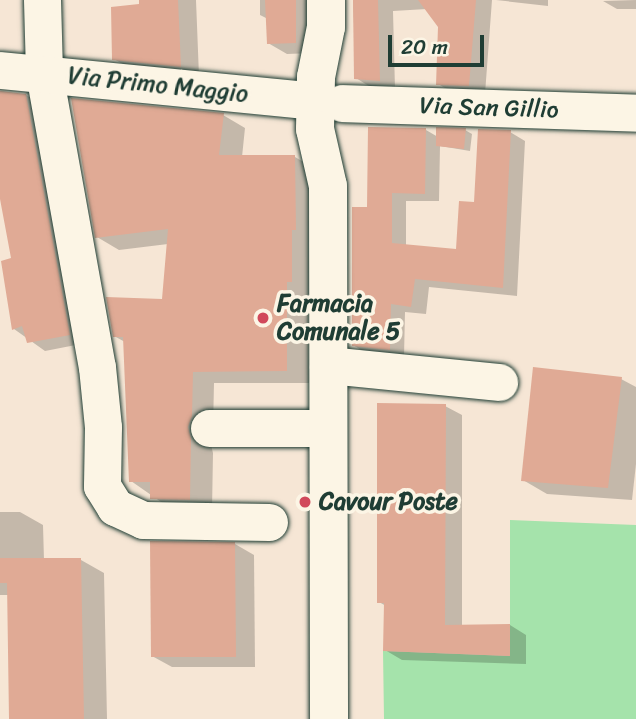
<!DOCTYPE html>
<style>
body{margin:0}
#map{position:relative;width:636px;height:719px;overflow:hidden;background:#f6e6d5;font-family:Sriracha,sans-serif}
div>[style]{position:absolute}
.green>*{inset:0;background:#a5e3ab}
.shadow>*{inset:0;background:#0003}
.building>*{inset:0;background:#e0aa95}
.roads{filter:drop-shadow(0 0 2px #1f3d34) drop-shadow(0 0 2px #1f3d34)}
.minor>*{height:37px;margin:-18.5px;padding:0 18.5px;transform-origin:18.5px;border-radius:18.5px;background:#fcf5e5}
.major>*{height:38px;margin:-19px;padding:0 19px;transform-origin:19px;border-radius:19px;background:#fcf5e5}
.dots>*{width:19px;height:19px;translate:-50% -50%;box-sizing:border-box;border:4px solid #fcf5e5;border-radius:50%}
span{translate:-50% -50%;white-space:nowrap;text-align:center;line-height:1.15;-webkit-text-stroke:7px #fcf5e5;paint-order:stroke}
.street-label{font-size:24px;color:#1f3d34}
.poi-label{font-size:24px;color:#1f3d34;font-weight:700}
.left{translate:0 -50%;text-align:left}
.scale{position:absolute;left:388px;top:35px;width:96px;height:32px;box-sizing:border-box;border:4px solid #1f3d34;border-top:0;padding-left:9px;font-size:21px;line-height:24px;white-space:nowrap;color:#1f3d34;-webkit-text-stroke:5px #fcf5e5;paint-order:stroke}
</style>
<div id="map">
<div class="green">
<i style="clip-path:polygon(510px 520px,636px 525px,636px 719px,384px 719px,383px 651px,510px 656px)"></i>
</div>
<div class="shadow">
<i style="clip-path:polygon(141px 0,196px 0,199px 76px,133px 70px,114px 59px,141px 6px)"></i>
<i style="clip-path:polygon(260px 0,313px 0,314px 53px,287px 54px,268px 43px,268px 19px,260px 15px)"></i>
<i style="clip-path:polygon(353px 0,492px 0,485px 94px,454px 93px,438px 84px,440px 26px,427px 9px,393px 11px,395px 89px,372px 88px,356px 78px)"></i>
<i style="clip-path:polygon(496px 0,548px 0,548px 6px)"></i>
<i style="clip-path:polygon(636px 0,636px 9px,617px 9px,603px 1px)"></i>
<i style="clip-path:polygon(0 91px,26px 95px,43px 105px,86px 343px,45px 351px,14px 329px,13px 260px,0 190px)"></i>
<i style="clip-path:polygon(223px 115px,245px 128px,242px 157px,295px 157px,317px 170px,314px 294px,308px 294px,309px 383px,214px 383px,213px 430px,210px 441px,213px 453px,212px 511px,174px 511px,131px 481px,125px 342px,114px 336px,164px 301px,168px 244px,119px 250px,97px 237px)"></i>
<i style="clip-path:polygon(426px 130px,438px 137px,465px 130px,472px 134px,470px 151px,440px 146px,439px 201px,406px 201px,406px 246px,457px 251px,510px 132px,525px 141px,517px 296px,429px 287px,426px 314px,405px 312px,404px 357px,368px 354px,353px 345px,368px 209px)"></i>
<i style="clip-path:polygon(621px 379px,636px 387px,636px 464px,632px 500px,547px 494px,523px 480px)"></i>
<i style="clip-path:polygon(445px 406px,462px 415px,462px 626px,510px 625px,526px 635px,526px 664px,402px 660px,385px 650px,386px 606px,379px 602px)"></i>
<i style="clip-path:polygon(0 512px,20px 512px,43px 525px,44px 560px,81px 560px,104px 573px,107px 719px,10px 719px,9px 595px,0 595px)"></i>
<i style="clip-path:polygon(235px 544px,254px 555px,255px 667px,172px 667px,152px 656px)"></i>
</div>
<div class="building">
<i style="clip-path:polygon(139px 0,178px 0,181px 67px,112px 60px,111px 7px,139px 4px)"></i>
<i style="clip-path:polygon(265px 0,296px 0,296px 43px,267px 44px)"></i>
<i style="clip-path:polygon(353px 0,378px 0,380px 81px,354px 79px)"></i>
<i style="clip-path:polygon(418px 0,476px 0,469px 86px,436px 85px,438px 27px)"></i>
<i style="clip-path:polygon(0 91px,26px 94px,70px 335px,27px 343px,22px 326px,12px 330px,1px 261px,11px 258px,0 199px)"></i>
<i style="clip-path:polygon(71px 98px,224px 113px,219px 155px,295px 155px,296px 230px,292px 230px,292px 282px,287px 282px,287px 371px,193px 372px,192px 416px,188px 427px,191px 439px,190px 500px,150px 499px,150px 482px,129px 482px,123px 337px,113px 337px,106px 297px,162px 299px,168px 229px,95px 238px)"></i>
<i style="clip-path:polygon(368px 127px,426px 128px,425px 194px,392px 193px,392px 243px,456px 249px,459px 201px,474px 202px,478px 129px,511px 130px,503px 288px,415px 279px,411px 307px,391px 304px,390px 350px,352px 346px,352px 207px,367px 207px)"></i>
<i style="clip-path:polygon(436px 127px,466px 128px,464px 149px,436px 146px)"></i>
<i style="clip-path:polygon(533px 367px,622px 377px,608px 488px,521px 481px)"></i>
<i style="clip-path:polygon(377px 403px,446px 404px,445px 625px,510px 624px,510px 656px,383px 651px,384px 603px,377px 603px)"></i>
<i style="clip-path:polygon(150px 541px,235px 542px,236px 657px,151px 657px)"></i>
<i style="clip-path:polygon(0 558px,81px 558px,84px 719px,9px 719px,7px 583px,0 583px)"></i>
</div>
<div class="roads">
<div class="minor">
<i style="left:42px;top:0;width:73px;rotate:88.4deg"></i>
<i style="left:44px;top:73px;width:299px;rotate:79.8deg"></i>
<i style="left:97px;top:367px;width:60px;rotate:84.3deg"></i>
<i style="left:103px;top:427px;width:59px;rotate:91deg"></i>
<i style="left:102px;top:486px;width:25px;rotate:58deg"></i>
<i style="left:115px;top:507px;width:31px;rotate:25deg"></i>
<i style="left:143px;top:520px;width:126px;rotate:0.9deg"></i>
<i style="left:0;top:70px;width:317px;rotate:5.6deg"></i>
<i style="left:342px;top:103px;width:294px;rotate:1.9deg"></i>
<i style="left:328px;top:365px;width:172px;rotate:5.7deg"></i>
<i style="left:209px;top:428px;width:119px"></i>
</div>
<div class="major">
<i style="left:326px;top:0;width:27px;rotate:90deg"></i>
<i style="left:326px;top:27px;width:51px;rotate:101.3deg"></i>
<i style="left:316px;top:77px;width:52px;rotate:91.1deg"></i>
<i style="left:315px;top:129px;width:58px;rotate:77.2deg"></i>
<i style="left:328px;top:186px;width:533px;rotate:89.89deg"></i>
</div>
</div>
<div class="dots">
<i style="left:263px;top:318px;background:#d1495b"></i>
<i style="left:305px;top:502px;background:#d1495b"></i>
</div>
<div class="street-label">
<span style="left:158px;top:85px;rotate:6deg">Via Primo Maggio</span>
<span style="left:489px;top:108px;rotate:2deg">Via San Gillio</span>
</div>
<div class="poi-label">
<span class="left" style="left:277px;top:318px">Farmacia<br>Comunale 5</span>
<span class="left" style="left:319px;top:502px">Cavour Poste</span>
</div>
<div class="scale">20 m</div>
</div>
